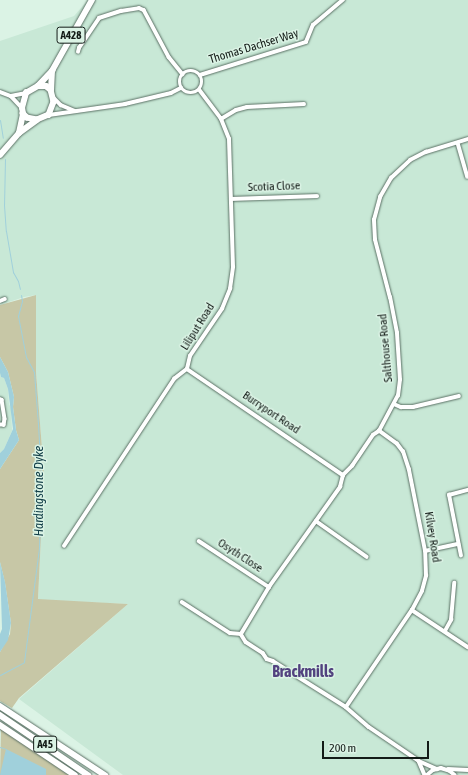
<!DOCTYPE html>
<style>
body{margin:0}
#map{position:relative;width:468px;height:775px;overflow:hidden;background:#dbf3e5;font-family:"Asap Condensed",sans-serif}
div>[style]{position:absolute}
.built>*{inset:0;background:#c8e8d6}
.green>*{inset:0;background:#c7c7a6}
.water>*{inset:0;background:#a0d0db}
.stream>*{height:1px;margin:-0.5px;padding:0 0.5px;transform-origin:0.5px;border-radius:0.5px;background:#a0d0db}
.roads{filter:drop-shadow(0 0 1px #5b7165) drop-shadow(0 0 1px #5b7165)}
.minor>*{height:3.5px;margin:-1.75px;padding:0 1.75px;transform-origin:1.75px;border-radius:1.75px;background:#fff}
.minor>.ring{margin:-1.75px;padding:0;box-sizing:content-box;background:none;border:3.5px solid #fff;border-radius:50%}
.highway>*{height:5.5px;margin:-2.75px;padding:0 2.75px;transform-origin:2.75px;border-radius:2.75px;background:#fff}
span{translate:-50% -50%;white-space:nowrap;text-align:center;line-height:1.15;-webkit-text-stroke:3px #dbf3e5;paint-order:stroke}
.shield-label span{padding:1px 3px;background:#dbf3e5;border:1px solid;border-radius:3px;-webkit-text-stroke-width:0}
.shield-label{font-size:11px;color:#131b17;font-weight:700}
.street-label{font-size:12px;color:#131b17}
.water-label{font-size:13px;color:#144049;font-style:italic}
.district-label{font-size:16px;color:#52427f;font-weight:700}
.scale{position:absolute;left:322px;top:741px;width:107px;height:18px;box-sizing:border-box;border:2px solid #131b17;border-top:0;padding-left:5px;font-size:12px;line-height:14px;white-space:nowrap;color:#131b17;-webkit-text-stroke:3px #dbf3e5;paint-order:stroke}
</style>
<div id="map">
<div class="built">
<i style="clip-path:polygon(88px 0,468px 0,468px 775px,123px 775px,19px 699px,128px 604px,38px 600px,44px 474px,36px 372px,36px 295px,24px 297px,0 305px,0 41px,74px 16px)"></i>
<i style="clip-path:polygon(0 373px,1px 377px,4px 378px,8px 389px,9px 404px,11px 408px,12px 431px,4px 449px,0 453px)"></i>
</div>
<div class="green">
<i style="clip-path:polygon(36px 295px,36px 372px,44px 474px,38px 599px,128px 604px,19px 698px,12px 708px,0 701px,0 652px,10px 634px,11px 623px,5px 583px,0 562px,0 469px,19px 440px,16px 430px,13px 407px,14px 397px,8px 372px,0 357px,0 305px)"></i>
<i style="clip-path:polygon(1px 728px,29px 748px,69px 775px,0 775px)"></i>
</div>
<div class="water">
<i style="clip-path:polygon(0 357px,8px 372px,14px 397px,13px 407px,16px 430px,19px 440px,0 469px,0 453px,4px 449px,13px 429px,8px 389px,4px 378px,1px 377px,0 373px)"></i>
<i style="clip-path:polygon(0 562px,5px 582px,11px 623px,8px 640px,0 652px,0 634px,2px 629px)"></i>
<i style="clip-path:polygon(6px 749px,46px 769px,46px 775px,0 775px)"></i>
</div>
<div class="stream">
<i style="left:0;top:120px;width:18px;rotate:81deg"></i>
<i style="left:5px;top:159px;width:46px;rotate:91.2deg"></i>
<i style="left:4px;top:205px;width:26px;rotate:86deg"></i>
<i style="left:6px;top:231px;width:42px;rotate:80.3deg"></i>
<i style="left:13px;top:272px;width:10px;rotate:61deg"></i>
<i style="left:18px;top:281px;width:8px;rotate:76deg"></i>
<i style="left:0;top:675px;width:27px;rotate:-28deg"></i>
<i style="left:24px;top:662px;width:115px;rotate:-82.5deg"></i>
<i style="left:39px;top:548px;width:72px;rotate:-88.4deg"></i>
<i style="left:41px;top:476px;width:52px;rotate:-93.3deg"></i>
<i style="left:38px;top:424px;width:52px;rotate:-94.4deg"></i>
<i style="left:34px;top:372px;width:17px;rotate:-118deg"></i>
<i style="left:26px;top:357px;width:42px;rotate:-101deg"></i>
<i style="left:18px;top:316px;width:16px;rotate:-75deg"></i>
<i style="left:22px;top:301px;width:6px;rotate:-99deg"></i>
<i style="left:0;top:747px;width:6px;rotate:18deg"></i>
</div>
<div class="roads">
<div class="minor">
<i style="left:78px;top:52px;width:4px;rotate:-76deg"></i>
<i style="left:79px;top:48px;width:36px;rotate:-56deg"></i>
<i style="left:99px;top:18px;width:23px;rotate:-18deg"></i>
<i style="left:121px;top:11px;width:18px;rotate:-9deg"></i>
<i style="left:139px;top:8px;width:5px;rotate:22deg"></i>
<i style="left:144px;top:10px;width:53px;rotate:62deg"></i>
<i style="left:169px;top:57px;width:22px;rotate:51deg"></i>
<i class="ring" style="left:180px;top:71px;width:18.5px;height:18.5px"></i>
<i style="left:200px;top:75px;width:111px;rotate:-17.3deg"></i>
<i style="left:306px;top:42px;width:18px;rotate:-68deg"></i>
<i style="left:313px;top:25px;width:39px;rotate:-40deg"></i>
<i style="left:0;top:92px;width:12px;rotate:20deg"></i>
<i style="left:11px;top:96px;width:15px;rotate:-11deg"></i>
<i style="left:11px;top:96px;width:16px;rotate:47deg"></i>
<i style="left:54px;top:98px;width:10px;rotate:45deg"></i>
<i style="left:61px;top:105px;width:15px;rotate:23deg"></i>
<i style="left:49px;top:115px;width:77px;rotate:-8.2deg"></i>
<i style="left:125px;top:104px;width:47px;rotate:-13.4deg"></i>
<i style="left:171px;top:93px;width:11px;rotate:-27deg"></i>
<i style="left:221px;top:119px;width:17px;rotate:-31deg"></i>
<i style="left:236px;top:110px;width:11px;rotate:-15deg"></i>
<i style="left:247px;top:107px;width:57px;rotate:-3deg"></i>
<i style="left:458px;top:143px;width:35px;rotate:74deg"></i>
<i style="left:232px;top:199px;width:85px;rotate:-2deg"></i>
<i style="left:0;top:301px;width:5px;rotate:-22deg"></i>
<i style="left:187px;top:369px;width:189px;rotate:34.2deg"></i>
<i style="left:0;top:399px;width:2px;rotate:27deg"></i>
<i style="left:2px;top:400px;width:19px;rotate:81deg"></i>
<i style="left:5px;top:419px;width:6px;rotate:99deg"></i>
<i style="left:4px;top:425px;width:4px;rotate:180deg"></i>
<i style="left:394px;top:404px;width:8px;rotate:23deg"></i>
<i style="left:401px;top:407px;width:12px"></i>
<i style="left:413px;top:407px;width:47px;rotate:-13.4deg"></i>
<i style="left:316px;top:521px;width:62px;rotate:35.2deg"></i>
<i style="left:199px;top:541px;width:84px;rotate:33.3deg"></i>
<i style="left:64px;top:546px;width:200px;rotate:-56.6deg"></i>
<i style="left:174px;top:379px;width:16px;rotate:-38deg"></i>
<i style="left:187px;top:369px;width:13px;rotate:-77deg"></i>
<i style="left:190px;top:356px;width:57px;rotate:-55.8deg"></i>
<i style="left:222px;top:309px;width:22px;rotate:-68deg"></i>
<i style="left:230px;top:289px;width:22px;rotate:-82deg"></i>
<i style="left:233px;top:267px;width:128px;rotate:-91.8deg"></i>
<i style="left:229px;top:139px;width:22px;rotate:-112deg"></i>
<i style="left:221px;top:119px;width:36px;rotate:-127deg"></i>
<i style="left:425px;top:551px;width:34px;rotate:-12deg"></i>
<i style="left:461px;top:556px;width:62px;rotate:-101.1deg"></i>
<i style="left:449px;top:495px;width:20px;rotate:-15deg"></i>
<i style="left:182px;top:602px;width:57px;rotate:32.9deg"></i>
<i style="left:230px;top:633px;width:11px;rotate:5deg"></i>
<i style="left:241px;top:634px;width:9px;rotate:58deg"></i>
<i style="left:246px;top:642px;width:20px;rotate:33deg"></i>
<i style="left:263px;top:653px;width:7px;rotate:56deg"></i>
<i style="left:267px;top:659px;width:6px;rotate:18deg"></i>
<i style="left:273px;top:661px;width:86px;rotate:32.2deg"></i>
<i style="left:346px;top:707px;width:30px;rotate:41deg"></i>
<i style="left:369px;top:727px;width:60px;rotate:34.2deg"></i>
<i style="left:419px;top:761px;width:20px;rotate:24deg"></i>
<i style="left:412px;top:610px;width:67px;rotate:33.5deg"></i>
<i style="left:445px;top:631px;width:13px;rotate:-61deg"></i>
<i style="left:451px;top:620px;width:37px;rotate:-85deg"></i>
<i style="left:241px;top:634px;width:55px;rotate:-59.2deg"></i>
<i style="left:269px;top:587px;width:123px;rotate:-54.6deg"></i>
<i style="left:340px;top:487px;width:12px;rotate:-76deg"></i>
<i style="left:343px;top:475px;width:13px;rotate:-45deg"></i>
<i style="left:352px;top:466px;width:37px;rotate:-56deg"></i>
<i style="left:373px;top:435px;width:7px;rotate:-34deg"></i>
<i style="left:379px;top:431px;width:40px;rotate:-62deg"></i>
<i style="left:398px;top:396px;width:16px;rotate:-83deg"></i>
<i style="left:400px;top:380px;width:47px;rotate:-93.7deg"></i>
<i style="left:397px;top:333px;width:36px;rotate:-101deg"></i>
<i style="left:390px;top:298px;width:60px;rotate:-104.5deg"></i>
<i style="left:375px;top:240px;width:20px;rotate:-93deg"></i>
<i style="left:374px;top:220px;width:24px;rotate:-75deg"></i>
<i style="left:380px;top:197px;width:22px;rotate:-60deg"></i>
<i style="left:391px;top:178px;width:26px;rotate:-43deg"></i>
<i style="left:410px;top:160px;width:18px;rotate:-27deg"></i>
<i style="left:426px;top:152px;width:44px;rotate:-17.2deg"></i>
<i style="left:346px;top:707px;width:117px;rotate:-55.8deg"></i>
<i style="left:412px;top:610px;width:21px;rotate:-62deg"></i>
<i style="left:422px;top:591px;width:16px;rotate:-75deg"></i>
<i style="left:426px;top:576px;width:25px;rotate:-92deg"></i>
<i style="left:425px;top:551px;width:83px;rotate:-101.2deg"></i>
<i style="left:409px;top:470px;width:19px;rotate:-108deg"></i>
<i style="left:403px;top:452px;width:10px;rotate:-127deg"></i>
<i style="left:397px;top:444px;width:22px;rotate:-144deg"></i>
<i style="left:419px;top:761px;width:15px;rotate:67deg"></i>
<i style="left:448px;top:769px;width:20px;rotate:3deg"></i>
<i style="left:427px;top:775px;width:8px;rotate:-40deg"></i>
<i style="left:433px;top:770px;width:8px;rotate:-14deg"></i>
<i style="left:441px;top:768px;width:9px;rotate:18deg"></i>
<i style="left:450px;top:771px;width:6px;rotate:39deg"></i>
</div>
<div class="highway">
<i style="left:38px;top:86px;width:8px"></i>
<i style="left:46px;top:86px;width:6px;rotate:39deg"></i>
<i style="left:51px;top:90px;width:12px;rotate:76deg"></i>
<i style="left:54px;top:102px;width:14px;rotate:111deg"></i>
<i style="left:49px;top:115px;width:13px;rotate:157deg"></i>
<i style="left:37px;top:120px;width:10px;rotate:-169deg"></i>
<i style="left:27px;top:118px;width:6px;rotate:-135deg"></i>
<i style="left:23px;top:114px;width:6px;rotate:-99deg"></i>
<i style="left:22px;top:108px;width:16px;rotate:-75deg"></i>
<i style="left:26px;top:93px;width:14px;rotate:-30deg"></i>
<i style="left:38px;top:86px;width:21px;rotate:-47deg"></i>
<i style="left:52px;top:71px;width:81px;rotate:-60.6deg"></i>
<i style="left:51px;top:90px;width:18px;rotate:-87deg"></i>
<i style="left:19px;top:133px;width:22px;rotate:-36deg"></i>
<i style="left:0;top:155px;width:29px;rotate:-49deg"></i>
<i style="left:19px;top:133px;width:19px;rotate:-78deg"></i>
<i style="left:0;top:706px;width:126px;rotate:33.3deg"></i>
<i style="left:0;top:715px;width:107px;rotate:34.3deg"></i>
<i style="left:0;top:725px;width:90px;rotate:33.7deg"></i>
</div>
</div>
<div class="shield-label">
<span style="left:71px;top:35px">A428</span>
<span style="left:45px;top:744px">A45</span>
</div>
<div class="street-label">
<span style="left:254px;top:47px;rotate:-17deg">Thomas Dachser Way</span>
<span style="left:274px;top:187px;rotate:-2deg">Scotia Close</span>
<span style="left:198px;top:327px;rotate:-58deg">Liliput Road</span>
<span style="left:386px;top:348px;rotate:-95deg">Salthouse Road</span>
<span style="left:271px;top:413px;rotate:34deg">Burryport Road</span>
<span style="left:432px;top:537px;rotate:81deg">Kilvey Road</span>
<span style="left:240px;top:556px;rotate:33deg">Osyth Close</span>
</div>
<div class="water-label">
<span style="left:39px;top:491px;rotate:-90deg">Hardingstone Dyke</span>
</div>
<div class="district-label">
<span style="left:303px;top:671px">Brackmills</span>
</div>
<div class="scale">200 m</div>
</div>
